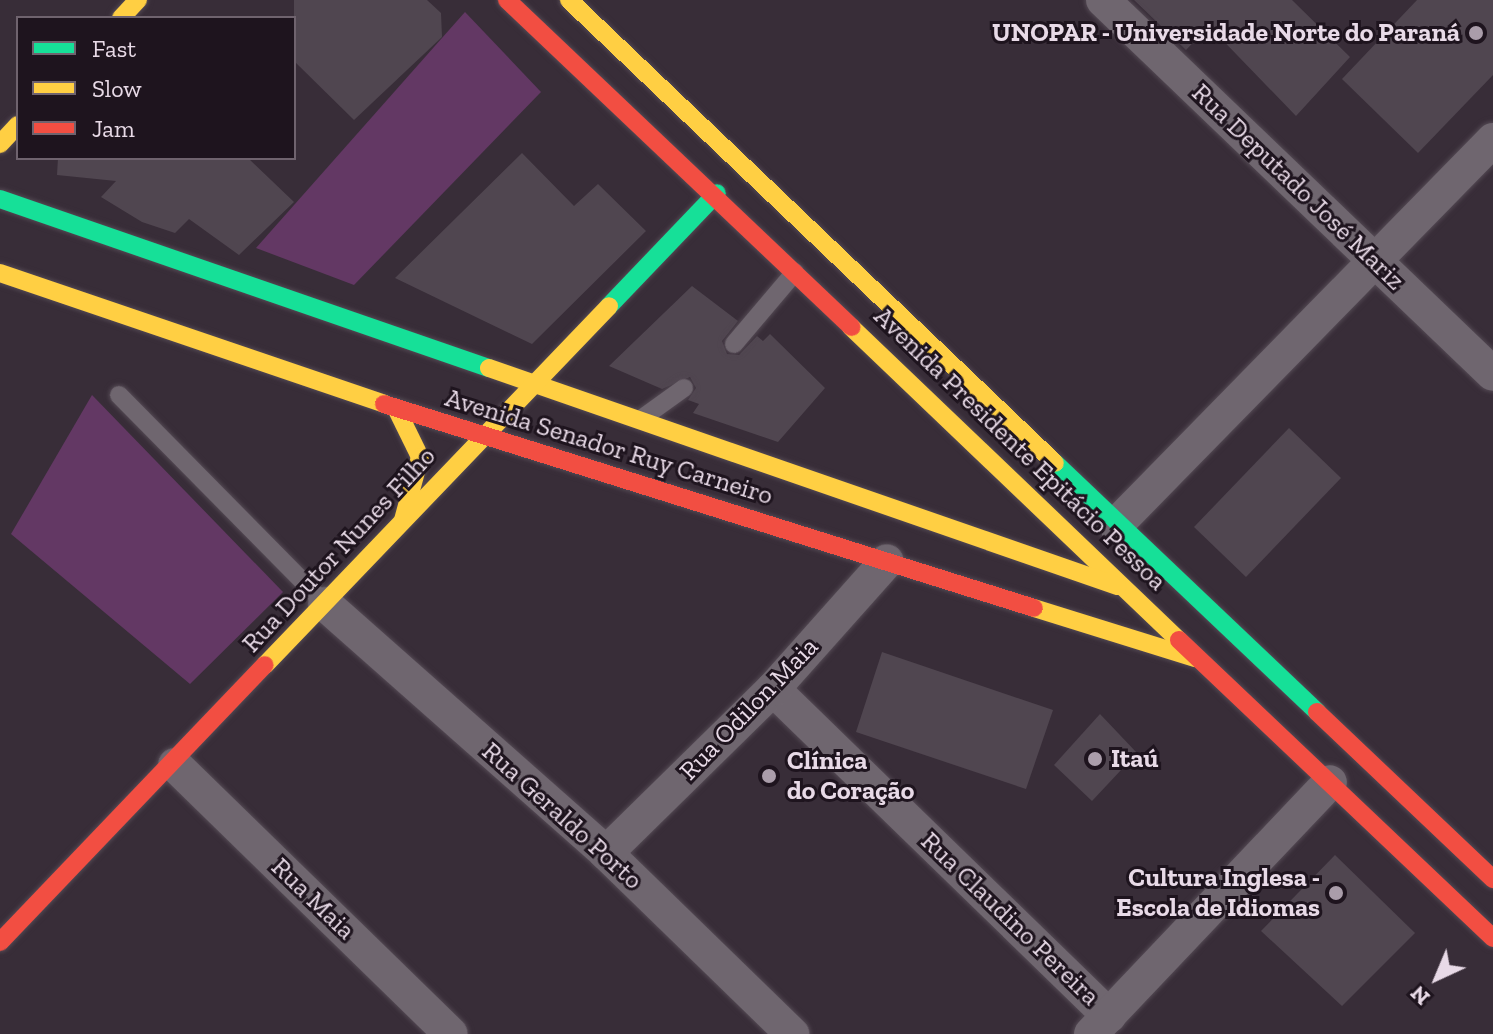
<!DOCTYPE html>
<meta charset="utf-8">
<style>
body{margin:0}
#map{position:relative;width:1493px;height:1034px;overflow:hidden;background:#382d38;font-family:"Zilla Slab",serif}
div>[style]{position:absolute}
.green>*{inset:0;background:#633864}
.building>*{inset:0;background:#504650}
.roads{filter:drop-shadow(0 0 2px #534953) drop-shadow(0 0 2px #534953)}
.lane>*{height:18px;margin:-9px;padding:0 9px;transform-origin:9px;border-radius:9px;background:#6f666f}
.street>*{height:34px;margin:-17px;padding:0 17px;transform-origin:17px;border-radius:17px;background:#6f666f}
.fast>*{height:18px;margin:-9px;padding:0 9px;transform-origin:9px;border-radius:9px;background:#16e098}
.slow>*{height:18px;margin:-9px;padding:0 9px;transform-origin:9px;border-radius:9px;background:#ffcf43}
.jam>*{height:18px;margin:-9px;padding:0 9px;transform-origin:9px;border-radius:9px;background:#f24e42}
.dots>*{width:22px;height:22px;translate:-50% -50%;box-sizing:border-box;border:4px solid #1e141e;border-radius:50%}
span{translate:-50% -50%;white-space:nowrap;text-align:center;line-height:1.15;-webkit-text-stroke:6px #1e141e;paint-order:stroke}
.poi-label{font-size:26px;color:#e8dae7;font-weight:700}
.right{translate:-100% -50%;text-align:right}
.left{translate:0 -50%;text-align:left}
.street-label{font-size:26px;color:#e8dae7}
.legend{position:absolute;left:16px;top:16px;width:280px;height:144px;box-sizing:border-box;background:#1e141e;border:2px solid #6f636e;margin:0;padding:10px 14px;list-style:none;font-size:24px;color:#e8dae7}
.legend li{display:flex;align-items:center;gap:16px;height:40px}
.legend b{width:40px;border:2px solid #6f636e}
.north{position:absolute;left:1397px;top:938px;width:80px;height:80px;-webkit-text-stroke:6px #1e141e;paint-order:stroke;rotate:224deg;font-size:22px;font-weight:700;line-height:32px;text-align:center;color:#e8dae7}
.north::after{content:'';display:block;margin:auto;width:28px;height:36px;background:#e8dae7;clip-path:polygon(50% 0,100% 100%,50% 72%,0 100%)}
</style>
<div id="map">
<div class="green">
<i style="clip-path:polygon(465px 12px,541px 92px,354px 285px,256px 248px)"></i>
<i style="clip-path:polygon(92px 395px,283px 592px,190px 684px,11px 534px)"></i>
</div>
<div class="building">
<i style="clip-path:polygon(294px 0,427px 0,441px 13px,442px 37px,354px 120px,294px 61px)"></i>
<i style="clip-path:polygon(1134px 0,1292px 0,1350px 57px,1296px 116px,1209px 26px,1186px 50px)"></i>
<i style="clip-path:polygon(1417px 0,1493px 0,1493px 75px,1418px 153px,1342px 79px)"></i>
<i style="clip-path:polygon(522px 153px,574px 206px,598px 184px,646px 231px,532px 344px,395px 278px)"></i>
<i style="clip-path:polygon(58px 158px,248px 158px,294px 202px,239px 255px,189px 219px,175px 233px,142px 222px,101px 197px,116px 181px,57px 175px)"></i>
<i style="clip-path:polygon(692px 286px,738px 321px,722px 341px,727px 354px,739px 355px,757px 336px,763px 341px,770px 334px,825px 388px,778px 442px,693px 413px,699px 404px,688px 400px,696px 388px,690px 377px,662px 389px,609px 366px)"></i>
<i style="clip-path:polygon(1289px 428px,1341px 478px,1246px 577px,1194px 527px)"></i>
<i style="clip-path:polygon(882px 652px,1053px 710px,1026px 789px,856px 732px)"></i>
<i style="clip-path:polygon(1100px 714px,1137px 753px,1092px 801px,1054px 765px)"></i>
<i style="clip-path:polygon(1335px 855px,1415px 933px,1342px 1006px,1261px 931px)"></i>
</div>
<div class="roads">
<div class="lane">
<i style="left:734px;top:344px;width:94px;rotate:-49.7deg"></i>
<i style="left:119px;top:395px;width:293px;rotate:45.4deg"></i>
<i style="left:641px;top:419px;width:53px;rotate:-35.8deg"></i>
</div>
<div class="street">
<i style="left:1103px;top:0;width:540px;rotate:43.8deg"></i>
<i style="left:1116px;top:525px;width:539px;rotate:-45.6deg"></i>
<i style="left:325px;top:604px;width:375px;rotate:41.5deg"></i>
<i style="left:606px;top:853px;width:260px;rotate:44.2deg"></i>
<i style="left:773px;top:689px;width:469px;rotate:44.2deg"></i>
<i style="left:175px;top:765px;width:385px;rotate:44.3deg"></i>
<i style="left:606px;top:853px;width:234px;rotate:-44.5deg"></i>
<i style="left:773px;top:689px;width:171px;rotate:-48.3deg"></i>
<i style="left:1091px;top:1034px;width:347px;rotate:-46.5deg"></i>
</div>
<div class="fast">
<i style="left:0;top:199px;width:517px;rotate:19.07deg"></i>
<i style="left:609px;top:306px;width:156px;rotate:-46.3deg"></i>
<i style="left:1055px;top:463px;width:361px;rotate:43.5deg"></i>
</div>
<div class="slow">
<i style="left:569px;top:0;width:671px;rotate:43.61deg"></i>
<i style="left:121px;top:18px;width:25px;rotate:-47deg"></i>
<i style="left:0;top:144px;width:26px;rotate:-47deg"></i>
<i style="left:0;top:273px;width:406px;rotate:18.8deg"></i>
<i style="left:851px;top:327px;width:453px;rotate:43.7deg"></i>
<i style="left:489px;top:368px;width:665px;rotate:19.14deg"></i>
<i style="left:396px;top:408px;width:55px;rotate:63.9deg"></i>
<i style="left:420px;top:457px;width:65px;rotate:105.1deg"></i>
<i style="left:1034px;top:608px;width:169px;rotate:17.3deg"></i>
<i style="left:265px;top:665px;width:497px;rotate:-46.2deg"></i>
</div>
<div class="jam">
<i style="left:507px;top:0;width:475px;rotate:43.5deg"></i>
<i style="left:384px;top:404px;width:681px;rotate:17.42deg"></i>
<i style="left:1179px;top:640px;width:433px;rotate:43.5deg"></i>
<i style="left:1317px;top:712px;width:243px;rotate:43.5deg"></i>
<i style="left:0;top:942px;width:383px;rotate:-46.3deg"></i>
</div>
</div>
<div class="dots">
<i style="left:1476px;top:33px;background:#aa9daa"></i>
<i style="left:1095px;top:759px;background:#aa9daa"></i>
<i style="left:769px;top:776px;background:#aa9daa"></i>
<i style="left:1336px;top:893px;background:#aa9daa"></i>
</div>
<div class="poi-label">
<span class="right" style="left:1460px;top:33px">UNOPAR - Universidade Norte do Paraná</span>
<span class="left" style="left:1111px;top:759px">Itaú</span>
<span class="left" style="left:787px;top:776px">Clínica<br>do Coração</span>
<span class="right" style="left:1320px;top:893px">Cultura Inglesa -<br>Escola de Idiomas</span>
</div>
<div class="street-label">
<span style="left:1298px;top:187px;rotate:44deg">Rua Deputado José Mariz</span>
<span style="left:609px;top:447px;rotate:17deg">Avenida Senador Ruy Carneiro</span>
<span style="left:1020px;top:449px;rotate:44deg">Avenida Presidente Epitácio Pessoa</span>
<span style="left:339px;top:550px;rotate:-47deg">Rua Doutor Nunes Filho</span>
<span style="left:749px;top:709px;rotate:-46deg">Rua Odilon Maia</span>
<span style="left:562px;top:816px;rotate:42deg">Rua Geraldo Porto</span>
<span style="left:313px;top:899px;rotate:44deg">Rua Maia</span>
<span style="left:1010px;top:919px;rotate:44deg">Rua Claudino Pereira</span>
</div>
<ul class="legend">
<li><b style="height:10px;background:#16e098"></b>Fast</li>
<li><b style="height:10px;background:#ffcf43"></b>Slow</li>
<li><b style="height:10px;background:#f24e42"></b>Jam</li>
</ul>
<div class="north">N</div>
</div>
